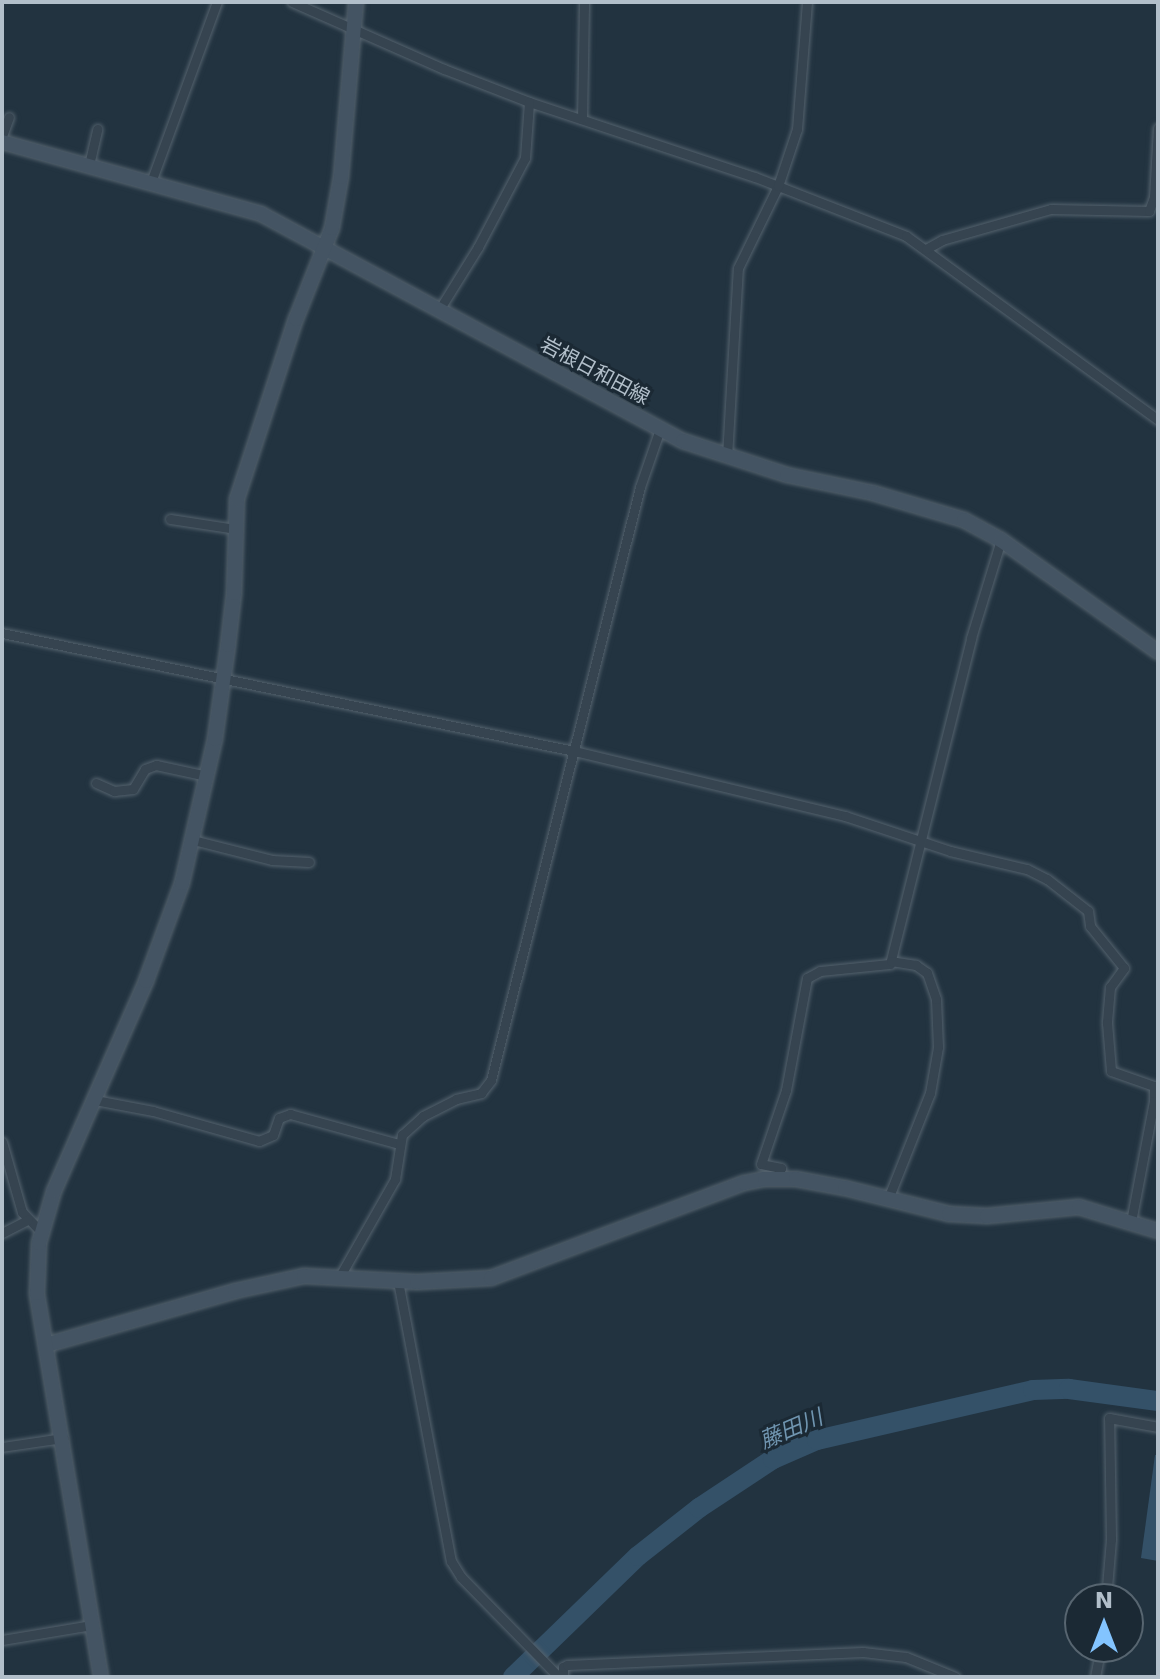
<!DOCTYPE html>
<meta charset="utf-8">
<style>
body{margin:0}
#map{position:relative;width:1160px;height:1679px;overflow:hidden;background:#223340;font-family:"DejaVu Sans","Noto Sans JP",sans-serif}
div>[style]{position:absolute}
.water>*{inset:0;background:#345168}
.river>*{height:20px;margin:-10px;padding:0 10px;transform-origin:10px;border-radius:10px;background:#345168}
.roads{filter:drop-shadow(0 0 2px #54626d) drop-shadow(0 0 2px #54626d)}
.street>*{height:9px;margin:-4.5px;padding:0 4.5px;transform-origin:4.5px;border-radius:4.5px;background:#364450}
.secondary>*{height:14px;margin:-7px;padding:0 7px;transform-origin:7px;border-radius:7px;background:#445463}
span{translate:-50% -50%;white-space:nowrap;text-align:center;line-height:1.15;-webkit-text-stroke:6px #1b2934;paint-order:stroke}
.street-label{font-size:20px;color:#b2bfca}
.water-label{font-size:22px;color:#7095b0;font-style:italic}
.frame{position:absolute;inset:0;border:4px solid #b2bfca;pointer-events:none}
.north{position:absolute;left:1064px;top:1583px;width:80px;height:80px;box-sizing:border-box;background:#1b2934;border:2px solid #576570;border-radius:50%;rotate:0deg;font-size:22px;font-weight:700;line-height:32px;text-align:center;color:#b2bfca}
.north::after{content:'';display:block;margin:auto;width:28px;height:36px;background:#83c4ff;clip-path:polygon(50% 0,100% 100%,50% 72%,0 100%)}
</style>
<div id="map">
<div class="water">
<i style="clip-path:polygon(1155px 1455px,1158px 1455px,1158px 1561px,1141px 1558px)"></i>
</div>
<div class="river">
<i style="left:513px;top:1677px;width:174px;rotate:-44.1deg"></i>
<i style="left:638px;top:1556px;width:78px;rotate:-38.2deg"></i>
<i style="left:699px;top:1508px;width:89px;rotate:-33.5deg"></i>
<i style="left:773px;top:1459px;width:48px;rotate:-23.4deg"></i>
<i style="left:817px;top:1440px;width:222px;rotate:-13deg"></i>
<i style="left:1033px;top:1390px;width:36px;rotate:-2deg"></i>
<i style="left:1069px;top:1389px;width:90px;rotate:7.7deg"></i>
</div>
<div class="roads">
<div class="street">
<i style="left:292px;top:2px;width:166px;rotate:23.8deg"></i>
<i style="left:444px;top:69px;width:91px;rotate:21.2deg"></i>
<i style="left:529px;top:102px;width:238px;rotate:18.4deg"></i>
<i style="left:755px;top:177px;width:162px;rotate:21.3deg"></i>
<i style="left:906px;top:236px;width:312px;rotate:36.1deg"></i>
<i style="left:582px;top:119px;width:117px;rotate:-89deg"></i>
<i style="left:2px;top:136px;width:20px;rotate:-70deg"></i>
<i style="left:89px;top:165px;width:37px;rotate:-77deg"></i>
<i style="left:151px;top:182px;width:192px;rotate:-69.9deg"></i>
<i style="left:926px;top:249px;width:18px;rotate:-29deg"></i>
<i style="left:942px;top:240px;width:113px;rotate:-15.9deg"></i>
<i style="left:1051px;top:209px;width:98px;rotate:1.2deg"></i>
<i style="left:1149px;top:211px;width:15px;rotate:-70deg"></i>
<i style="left:1154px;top:197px;width:69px;rotate:-86.7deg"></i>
<i style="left:439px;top:310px;width:74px;rotate:-58.2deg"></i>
<i style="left:478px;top:247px;width:101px;rotate:-62.2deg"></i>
<i style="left:525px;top:158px;width:56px;rotate:-85.9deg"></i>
<i style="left:727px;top:457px;width:189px;rotate:-86.7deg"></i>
<i style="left:738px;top:268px;width:91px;rotate:-64deg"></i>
<i style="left:778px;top:186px;width:60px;rotate:-71.6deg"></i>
<i style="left:797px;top:129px;width:127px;rotate:-85.5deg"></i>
<i style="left:170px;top:519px;width:66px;rotate:8.7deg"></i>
<i style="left:2px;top:633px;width:584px;rotate:11.66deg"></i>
<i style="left:574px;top:751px;width:279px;rotate:13.5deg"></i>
<i style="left:845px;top:816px;width:111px;rotate:18.4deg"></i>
<i style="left:950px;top:851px;width:79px;rotate:13.2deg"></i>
<i style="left:1027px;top:869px;width:22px;rotate:27deg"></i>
<i style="left:1047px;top:879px;width:52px;rotate:38deg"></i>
<i style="left:1088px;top:911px;width:15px;rotate:82deg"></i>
<i style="left:1090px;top:926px;width:54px;rotate:51deg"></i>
<i style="left:1124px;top:968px;width:24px;rotate:126deg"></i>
<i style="left:1110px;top:987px;width:36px;rotate:95deg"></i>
<i style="left:1107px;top:1023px;width:48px;rotate:85.2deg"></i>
<i style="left:1111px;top:1071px;width:46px;rotate:19.2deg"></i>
<i style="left:1154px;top:1086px;width:15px;rotate:90deg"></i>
<i style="left:1154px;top:1101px;width:123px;rotate:100.8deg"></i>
<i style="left:96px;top:783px;width:20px;rotate:24deg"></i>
<i style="left:114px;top:791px;width:19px;rotate:-6deg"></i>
<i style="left:133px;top:789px;width:23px;rotate:-59deg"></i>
<i style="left:145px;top:769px;width:12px;rotate:-20deg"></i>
<i style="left:156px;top:765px;width:52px;rotate:12.2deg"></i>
<i style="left:193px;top:840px;width:81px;rotate:14.2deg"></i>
<i style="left:272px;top:860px;width:37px;rotate:3deg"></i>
<i style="left:95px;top:1100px;width:59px;rotate:10.7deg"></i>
<i style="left:153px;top:1111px;width:110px;rotate:15.8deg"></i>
<i style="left:259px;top:1141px;width:15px;rotate:-23deg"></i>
<i style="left:273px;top:1135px;width:18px;rotate:-71deg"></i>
<i style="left:279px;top:1118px;width:12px;rotate:-20deg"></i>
<i style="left:290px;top:1114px;width:113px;rotate:15.4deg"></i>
<i style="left:2px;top:1142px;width:73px;rotate:74.1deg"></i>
<i style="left:22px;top:1212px;width:28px;rotate:46deg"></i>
<i style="left:776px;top:1178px;width:11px;rotate:-63deg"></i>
<i style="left:781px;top:1168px;width:20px;rotate:-169deg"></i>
<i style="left:761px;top:1164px;width:78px;rotate:-71.3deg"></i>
<i style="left:786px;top:1090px;width:114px;rotate:-79.4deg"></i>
<i style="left:807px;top:978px;width:15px;rotate:-28deg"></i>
<i style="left:820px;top:971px;width:70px;rotate:-5.7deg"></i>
<i style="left:890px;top:964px;width:336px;rotate:-76deg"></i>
<i style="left:971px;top:638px;width:102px;rotate:-73deg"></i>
<i style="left:888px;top:1199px;width:114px;rotate:-68.4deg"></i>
<i style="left:930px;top:1093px;width:47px;rotate:-80.1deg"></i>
<i style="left:938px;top:1047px;width:48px;rotate:-92.4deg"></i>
<i style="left:936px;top:999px;width:28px;rotate:-109deg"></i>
<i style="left:927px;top:973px;width:14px;rotate:-144deg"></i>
<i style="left:916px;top:965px;width:25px;rotate:-171deg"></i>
<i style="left:2px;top:1233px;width:29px;rotate:-27deg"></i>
<i style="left:340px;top:1276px;width:112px;rotate:-60.4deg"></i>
<i style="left:395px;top:1179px;width:45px;rotate:-81deg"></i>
<i style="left:402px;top:1135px;width:28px;rotate:-42deg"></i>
<i style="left:423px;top:1116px;width:37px;rotate:-27deg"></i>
<i style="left:456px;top:1099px;width:26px;rotate:-13deg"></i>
<i style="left:481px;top:1093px;width:16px;rotate:-52deg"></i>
<i style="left:491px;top:1080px;width:611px;rotate:-75.9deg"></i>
<i style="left:640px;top:487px;width:61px;rotate:-71deg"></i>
<i style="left:398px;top:1281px;width:285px;rotate:79.3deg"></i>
<i style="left:451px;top:1561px;width:19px;rotate:58deg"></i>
<i style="left:461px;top:1577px;width:140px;rotate:45.6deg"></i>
<i style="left:2px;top:1447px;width:62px;rotate:-8.4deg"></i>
<i style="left:1106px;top:1599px;width:60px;rotate:-85.2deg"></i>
<i style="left:1111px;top:1539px;width:121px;rotate:-90.9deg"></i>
<i style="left:1109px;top:1418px;width:50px;rotate:10.4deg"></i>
<i style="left:2px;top:1640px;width:91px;rotate:-9.5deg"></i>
<i style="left:563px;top:1677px;width:10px;rotate:-90deg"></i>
<i style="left:563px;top:1667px;width:4px;rotate:-27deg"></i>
<i style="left:567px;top:1665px;width:296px;rotate:-2.5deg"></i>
<i style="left:863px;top:1652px;width:43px;rotate:6.6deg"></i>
<i style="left:906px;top:1657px;width:53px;rotate:22.2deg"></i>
<i style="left:1095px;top:1677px;width:31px;rotate:-79deg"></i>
</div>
<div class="secondary">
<i style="left:2px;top:142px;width:269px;rotate:15.5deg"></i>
<i style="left:261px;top:214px;width:479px;rotate:28.3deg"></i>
<i style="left:683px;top:441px;width:109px;rotate:18.1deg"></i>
<i style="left:787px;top:475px;width:88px;rotate:11.8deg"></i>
<i style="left:873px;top:493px;width:95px;rotate:16.5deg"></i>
<i style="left:964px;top:520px;width:42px;rotate:28.4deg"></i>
<i style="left:1001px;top:540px;width:193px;rotate:35.5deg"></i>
<i style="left:46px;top:1345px;width:197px;rotate:-15.9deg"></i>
<i style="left:235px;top:1291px;width:71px;rotate:-12.3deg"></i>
<i style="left:304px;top:1276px;width:113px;rotate:3deg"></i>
<i style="left:417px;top:1282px;width:74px;rotate:-3.1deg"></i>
<i style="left:491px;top:1278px;width:270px;rotate:-20.6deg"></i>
<i style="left:744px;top:1183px;width:21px;rotate:-11deg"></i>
<i style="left:765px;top:1179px;width:31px"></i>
<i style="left:796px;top:1179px;width:50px;rotate:10.4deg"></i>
<i style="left:845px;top:1188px;width:107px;rotate:14deg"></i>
<i style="left:949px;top:1214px;width:38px;rotate:3deg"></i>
<i style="left:987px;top:1216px;width:92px;rotate:-5.6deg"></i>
<i style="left:1079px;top:1207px;width:83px;rotate:16.9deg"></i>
<i style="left:101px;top:1677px;width:389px;rotate:-99.5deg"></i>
<i style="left:37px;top:1293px;width:50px;rotate:-87.7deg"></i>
<i style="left:39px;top:1243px;width:54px;rotate:-73.9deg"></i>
<i style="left:54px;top:1191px;width:229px;rotate:-66.3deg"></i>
<i style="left:146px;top:981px;width:104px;rotate:-69.8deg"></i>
<i style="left:182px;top:883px;width:148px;rotate:-77.1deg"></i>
<i style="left:215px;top:739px;width:95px;rotate:-82.1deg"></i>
<i style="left:228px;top:645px;width:52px;rotate:-83.4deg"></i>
<i style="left:234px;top:593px;width:94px;rotate:-88.2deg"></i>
<i style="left:237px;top:499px;width:189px;rotate:-71.9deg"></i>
<i style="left:296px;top:319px;width:98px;rotate:-68.4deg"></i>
<i style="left:332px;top:228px;width:52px;rotate:-80deg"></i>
<i style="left:341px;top:177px;width:176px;rotate:-85.1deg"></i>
</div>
</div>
<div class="street-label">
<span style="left:595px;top:371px;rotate:28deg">岩根日和田線</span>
</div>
<div class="water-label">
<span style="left:791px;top:1429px;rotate:-23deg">藤田川</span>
</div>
<div class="frame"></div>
<div class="north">N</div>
</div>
